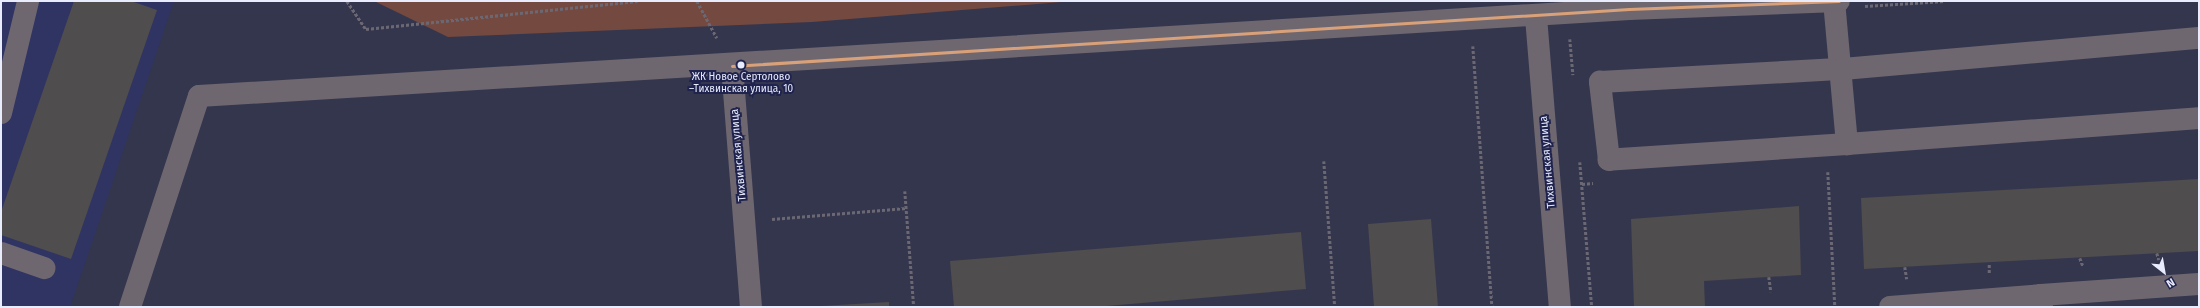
<!DOCTYPE html>
<meta charset="utf-8">
<style>
body{margin:0}
#map{position:relative;width:2200px;height:308px;overflow:hidden;background:#34364e;font-family:"Fira Sans",sans-serif}
div>[style]{position:absolute}
.built>*{inset:0;background:#303463}
.green>*{inset:0;background:#744940}
.building>*{inset:0;background:#4f4d4d}
.path>*{height:2.5px;margin-top:-1.25px;transform-origin:0;background:repeating-linear-gradient(90deg,#6b6873 0 3px,transparent 0 5px)}
.minor>*{height:22px;margin:-11px;padding:0 11px;transform-origin:11px;border-radius:11px;background:#6f6770}
.bus-1>*{height:3px;margin:-1.5px;padding:0 1.5px;transform-origin:1.5px;border-radius:1.5px;background:#d9a179}
.dots>*{width:11px;height:11px;translate:-50% -50%;box-sizing:border-box;border:2px solid #1f234d;border-radius:50%}
span{translate:-50% -50%;white-space:nowrap;text-align:center;line-height:1.15;-webkit-text-stroke:4px #1f234d;paint-order:stroke}
.bus-label{font-size:10px;color:#e9ecfd}
.street-label{font-size:11px;color:#e9ecfd}
.frame{position:absolute;inset:0;border:2px solid #e9ecfd;pointer-events:none}
.north{position:absolute;left:2144px;top:252px;width:40px;height:40px;-webkit-text-stroke:3px #1f234d;paint-order:stroke;rotate:149deg;font-size:11px;font-weight:700;line-height:16px;text-align:center;color:#e9ecfd}
.north::after{content:'';display:block;margin:auto;width:14px;height:18px;background:#e9ecfd;clip-path:polygon(50% 0,100% 100%,50% 72%,0 100%)}
</style>
<div id="map">
<div class="built">
<i style="clip-path:polygon(1px 1px,174px 1px,70px 307px,1px 307px)"></i>
</div>
<div class="green">
<i style="clip-path:polygon(374px 1px,1074px 1px,812px 22px,448px 37px)"></i>
</div>
<div class="building">
<i style="clip-path:polygon(74px 1px,131px 1px,157px 10px,71px 259px,1px 235px,1px 212px)"></i>
<i style="clip-path:polygon(2199px 179px,2199px 251px,1864px 269px,1861px 198px)"></i>
<i style="clip-path:polygon(1799px 206px,1801px 275px,1704px 281px,1705px 307px,1634px 307px,1631px 219px)"></i>
<i style="clip-path:polygon(1431px 219px,1438px 307px,1374px 307px,1368px 224px)"></i>
<i style="clip-path:polygon(1301px 232px,1306px 289px,1095px 307px,954px 307px,950px 261px)"></i>
<i style="clip-path:polygon(889px 302px,889px 307px,821px 307px,821px 306px)"></i>
</div>
<div class="path">
<i style="left:347px;top:1px;width:34px;rotate:56deg"></i>
<i style="left:366px;top:29px;width:273px;rotate:-5.9deg"></i>
<i style="left:697px;top:1px;width:42px;rotate:61.6deg"></i>
<i style="left:1865px;top:6px;width:80px;rotate:-3.6deg"></i>
<i style="left:1570px;top:39px;width:36px;rotate:85deg"></i>
<i style="left:1473px;top:46px;width:262px;rotate:85.8deg"></i>
<i style="left:1324px;top:161px;width:146px;rotate:85.7deg"></i>
<i style="left:1580px;top:162px;width:145px;rotate:85.3deg"></i>
<i style="left:1828px;top:172px;width:135px;rotate:87deg"></i>
<i style="left:1582px;top:184px;width:11px;rotate:-5deg"></i>
<i style="left:905px;top:191px;width:116px;rotate:85.6deg"></i>
<i style="left:772px;top:219px;width:135px;rotate:-4.7deg"></i>
<i style="left:2157px;top:253px;width:7px;rotate:74deg"></i>
<i style="left:2080px;top:258px;width:9px;rotate:69deg"></i>
<i style="left:1905px;top:267px;width:12px;rotate:81deg"></i>
<i style="left:1989px;top:273px;width:10px;rotate:-90deg"></i>
<i style="left:1769px;top:277px;width:15px;rotate:82deg"></i>
</div>
<div class="minor">
<i style="left:1834px;top:1px;width:144px;rotate:84.8deg"></i>
<i style="left:1847px;top:144px;width:353px;rotate:-4.2deg"></i>
<i style="left:1536px;top:17px;width:291px;rotate:85.3deg"></i>
<i style="left:732px;top:66px;width:242px;rotate:85.5deg"></i>
<i style="left:1px;top:113px;width:115px;rotate:-76.4deg"></i>
<i style="left:1847px;top:144px;width:239px;rotate:176.2deg"></i>
<i style="left:1609px;top:160px;width:79px;rotate:-96.6deg"></i>
<i style="left:1600px;top:82px;width:243px;rotate:-3.1deg"></i>
<i style="left:1843px;top:69px;width:357px;rotate:-5deg"></i>
<i style="left:1px;top:253px;width:46px;rotate:19.2deg"></i>
<i style="left:130px;top:307px;width:222px;rotate:-71.9deg"></i>
<i style="left:199px;top:96px;width:1433px;rotate:-3.48deg"></i>
<i style="left:1629px;top:9px;width:210px;rotate:-2.2deg"></i>
<i style="left:1890px;top:307px;width:151px;rotate:-4.5deg"></i>
<i style="left:2042px;top:307px;width:12px;rotate:-95deg"></i>
<i style="left:2041px;top:295px;width:158px;rotate:-4deg"></i>
</div>
<div class="bus-1">
<i style="left:732px;top:66px;width:899px;rotate:-3.64deg"></i>
<i style="left:1629px;top:9px;width:210px;rotate:-2.2deg"></i>
</div>
<div class="dots">
<i style="left:741px;top:65px;background:#e9ecfd"></i>
</div>
<div class="bus-label">
<span style="left:741px;top:83px">ЖК Новое Сертолово<br>–Тихвинская улица, 10</span>
</div>
<div class="street-label">
<span style="left:739px;top:155px;rotate:-95deg">Тихвинская улица</span>
<span style="left:1548px;top:162px;rotate:-95deg">Тихвинская улица</span>
</div>
<div class="frame"></div>
<div class="north">N</div>
</div>
